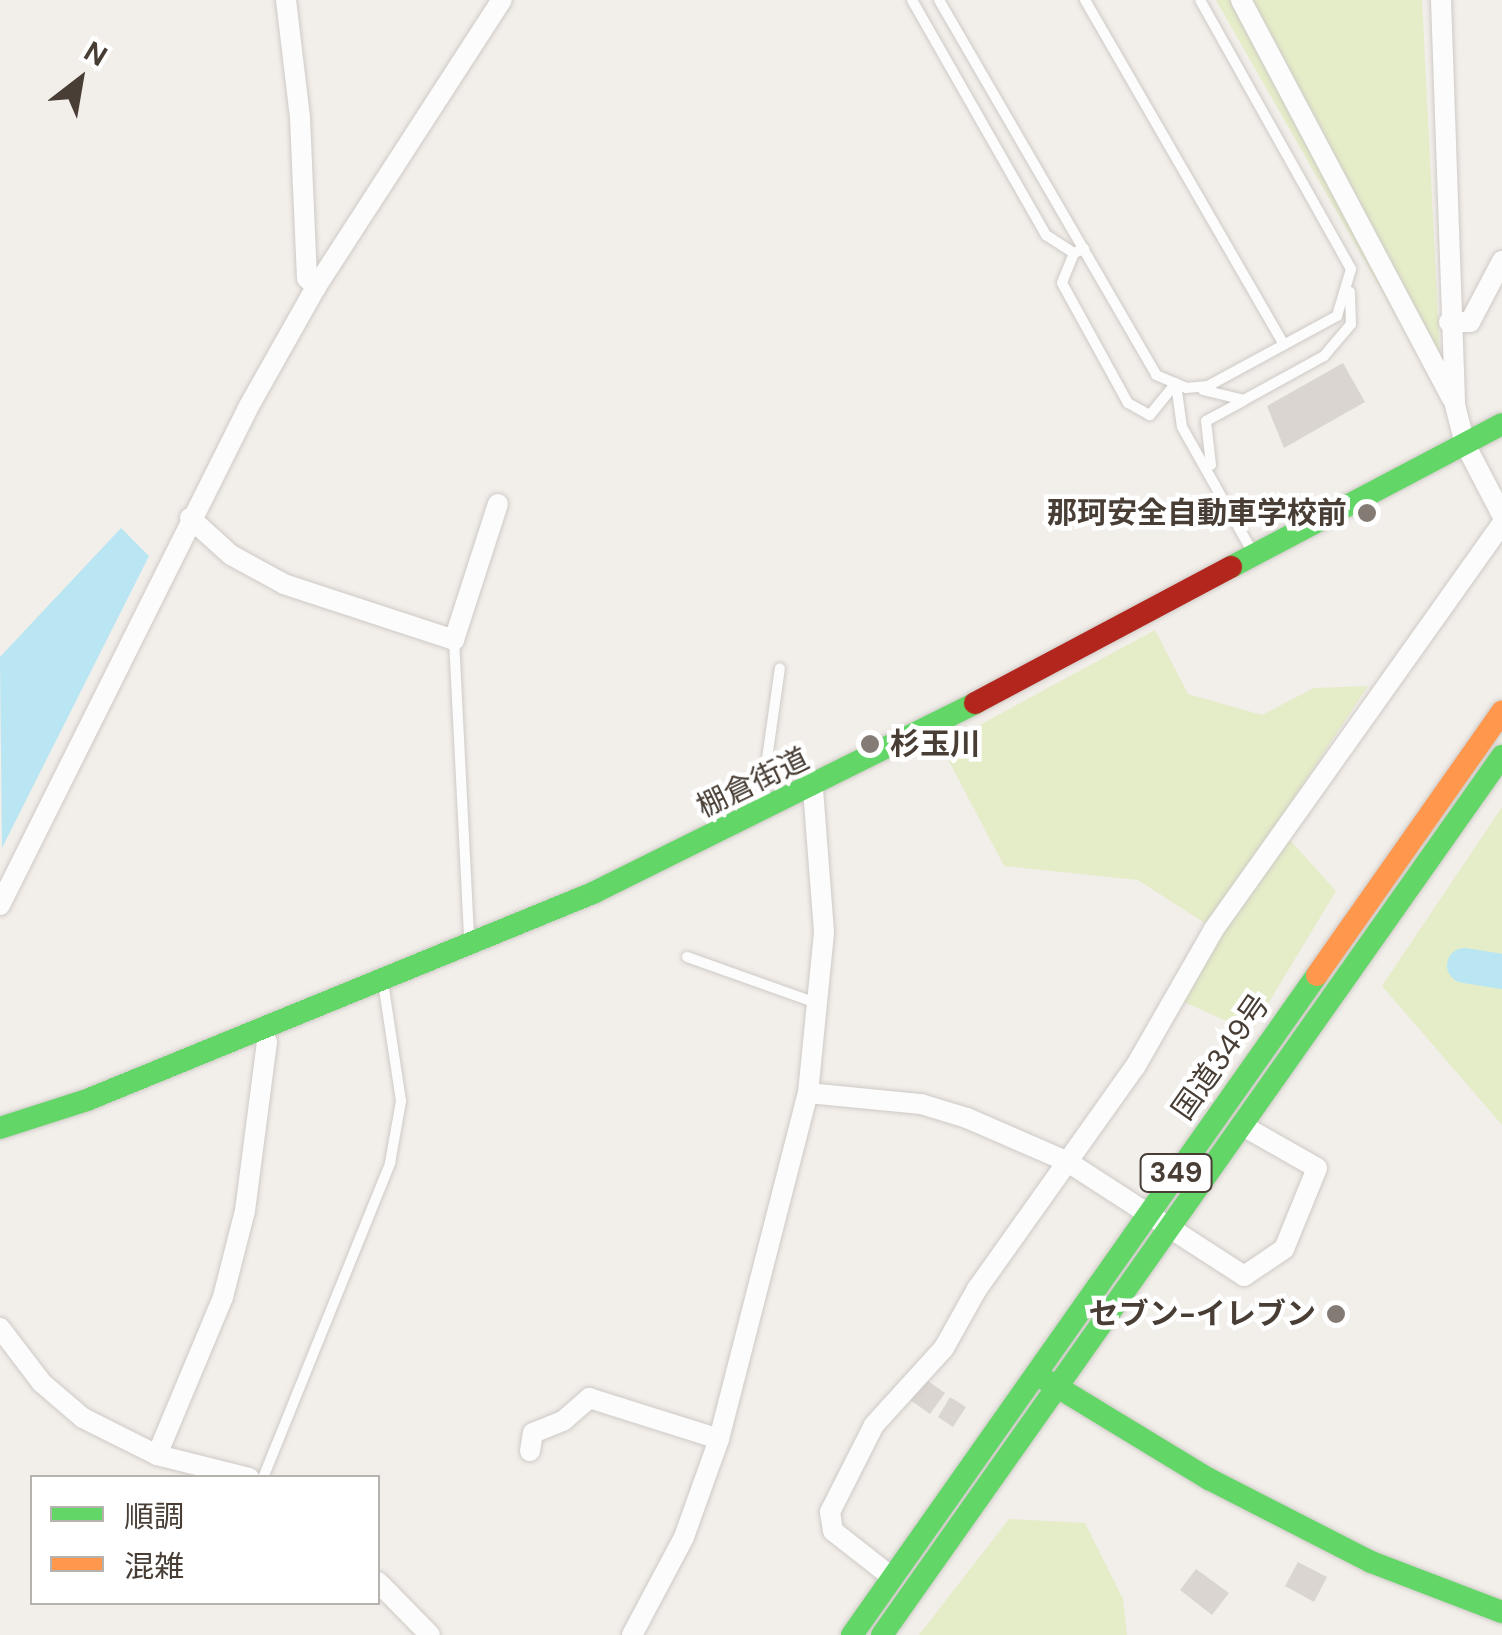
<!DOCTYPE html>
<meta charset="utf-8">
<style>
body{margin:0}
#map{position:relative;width:1502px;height:1635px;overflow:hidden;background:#f2eeea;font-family:"DM Sans","Noto Sans JP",sans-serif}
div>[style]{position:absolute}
.green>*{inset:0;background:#e5ecc8}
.water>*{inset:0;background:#b9e6f2}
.river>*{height:35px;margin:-17.5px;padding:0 17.5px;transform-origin:17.5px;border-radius:17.5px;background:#b9e6f2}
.building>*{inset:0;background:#dad5d1}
.roads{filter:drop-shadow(0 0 2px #cecac6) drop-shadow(0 0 2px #cecac6)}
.lane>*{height:10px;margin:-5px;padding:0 5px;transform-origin:5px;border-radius:5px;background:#fdfcfc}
.street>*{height:20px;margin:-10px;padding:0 10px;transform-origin:10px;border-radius:10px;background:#fdfcfc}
.fast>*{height:22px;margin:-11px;padding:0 11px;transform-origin:11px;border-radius:11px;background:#63d668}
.slow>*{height:22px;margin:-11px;padding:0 11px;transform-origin:11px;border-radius:11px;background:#ff974d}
.jam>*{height:22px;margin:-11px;padding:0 11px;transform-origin:11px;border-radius:11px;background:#b3261e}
.dots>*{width:28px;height:28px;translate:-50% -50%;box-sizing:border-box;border:5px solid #fff;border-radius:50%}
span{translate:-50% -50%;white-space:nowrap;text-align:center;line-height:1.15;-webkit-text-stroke:9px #fff;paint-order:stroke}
.shield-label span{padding:2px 8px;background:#fff;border:2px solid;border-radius:8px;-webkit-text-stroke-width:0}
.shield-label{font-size:28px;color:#483e35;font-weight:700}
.poi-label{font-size:30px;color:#483e35;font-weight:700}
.right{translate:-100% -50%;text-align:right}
.left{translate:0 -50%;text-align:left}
.street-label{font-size:30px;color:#483e35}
.legend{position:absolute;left:30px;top:1475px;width:350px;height:130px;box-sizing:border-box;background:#fff;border:2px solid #b6b2ae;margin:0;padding:12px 18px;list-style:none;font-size:30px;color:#483e35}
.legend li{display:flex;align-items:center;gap:20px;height:50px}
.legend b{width:50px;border:2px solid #b6b2ae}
.north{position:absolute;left:30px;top:30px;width:100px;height:100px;-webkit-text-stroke:8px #fff;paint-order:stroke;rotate:31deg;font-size:28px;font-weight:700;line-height:40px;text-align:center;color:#483e35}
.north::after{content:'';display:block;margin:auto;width:35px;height:45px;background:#483e35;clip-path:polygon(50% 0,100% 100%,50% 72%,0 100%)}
</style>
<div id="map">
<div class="green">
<i style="clip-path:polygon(1216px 0,1422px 0,1440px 357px,1427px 370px)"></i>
<i style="clip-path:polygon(1155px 630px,1188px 694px,1262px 715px,1314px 688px,1368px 686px,1276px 825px,1336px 891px,1251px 1032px,1184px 1002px,1220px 933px,1138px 880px,1004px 866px,941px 746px)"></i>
<i style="clip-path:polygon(1502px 807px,1502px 1125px,1382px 986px)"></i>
<i style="clip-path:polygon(1009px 1519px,1085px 1523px,1123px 1599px,1127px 1635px,919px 1635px)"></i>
</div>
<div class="water">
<i style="clip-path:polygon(121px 528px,149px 556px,2px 848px,0 657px)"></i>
</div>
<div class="river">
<i style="left:1464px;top:965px;width:38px;rotate:9deg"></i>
</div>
<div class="building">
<i style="clip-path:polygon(1343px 363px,1365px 402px,1284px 448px,1267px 406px)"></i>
<i style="clip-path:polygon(925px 1379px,945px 1393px,930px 1414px,910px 1400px)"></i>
<i style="clip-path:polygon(950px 1397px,966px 1407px,953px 1427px,938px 1417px)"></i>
<i style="clip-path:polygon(1298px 1562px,1327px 1577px,1314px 1602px,1285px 1586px)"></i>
<i style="clip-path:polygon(1196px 1569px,1229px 1593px,1212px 1615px,1180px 1590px)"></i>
</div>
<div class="roads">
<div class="lane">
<i style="left:912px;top:0;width:271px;rotate:60.3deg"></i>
<i style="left:1046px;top:235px;width:33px;rotate:33deg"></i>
<i style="left:1074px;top:253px;width:11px;rotate:-22deg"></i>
<i style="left:939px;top:0;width:433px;rotate:59.9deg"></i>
<i style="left:1156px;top:375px;width:33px;rotate:23deg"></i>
<i style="left:1186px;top:388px;width:22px;rotate:-5deg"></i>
<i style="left:1208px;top:386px;width:147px;rotate:-28.5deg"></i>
<i style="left:1337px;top:316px;width:49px;rotate:-73.4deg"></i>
<i style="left:1351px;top:269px;width:308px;rotate:-119.3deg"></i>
<i style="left:1085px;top:0;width:398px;rotate:60deg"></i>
<i style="left:1074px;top:253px;width:32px;rotate:112deg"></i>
<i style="left:1062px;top:283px;width:137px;rotate:61.2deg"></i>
<i style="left:1128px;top:403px;width:25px;rotate:29deg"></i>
<i style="left:1150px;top:415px;width:41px;rotate:-50.9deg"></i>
<i style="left:1176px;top:384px;width:43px;rotate:82.1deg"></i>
<i style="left:1182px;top:427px;width:145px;rotate:60.6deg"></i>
<i style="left:1203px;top:390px;width:42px;rotate:13.7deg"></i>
<i style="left:1244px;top:400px;width:91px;rotate:-28.8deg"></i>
<i style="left:1324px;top:356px;width:42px;rotate:-49.8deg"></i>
<i style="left:1351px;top:324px;width:32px;rotate:-92deg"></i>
<i style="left:1211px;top:465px;width:44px;rotate:-96.5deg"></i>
<i style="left:1206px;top:421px;width:42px;rotate:-28.4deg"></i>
<i style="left:454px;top:640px;width:298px;rotate:87.1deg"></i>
<i style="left:760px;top:808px;width:141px;rotate:-81.9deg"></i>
<i style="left:687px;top:957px;width:137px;rotate:19.6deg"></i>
<i style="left:263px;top:1478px;width:340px;rotate:-68deg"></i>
<i style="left:390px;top:1163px;width:63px;rotate:-79.9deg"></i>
<i style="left:401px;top:1101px;width:120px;rotate:-98.6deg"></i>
</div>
<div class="street">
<i style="left:286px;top:0;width:119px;rotate:83.2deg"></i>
<i style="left:300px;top:118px;width:160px;rotate:87.5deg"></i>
<i style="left:307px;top:278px;width:13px;rotate:45deg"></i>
<i style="left:1241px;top:0;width:451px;rotate:62.1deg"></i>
<i style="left:1441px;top:0;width:405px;rotate:88deg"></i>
<i style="left:1455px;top:405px;width:40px;rotate:75.6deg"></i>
<i style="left:1465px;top:444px;width:80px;rotate:62.5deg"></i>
<i style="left:1449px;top:322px;width:21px"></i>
<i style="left:1470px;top:322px;width:69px;rotate:-62.3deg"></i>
<i style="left:190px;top:518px;width:55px;rotate:42.1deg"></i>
<i style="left:231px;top:555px;width:60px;rotate:28.7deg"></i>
<i style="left:284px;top:584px;width:179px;rotate:18.2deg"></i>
<i style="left:454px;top:640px;width:143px;rotate:-72.1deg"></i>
<i style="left:0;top:905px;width:558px;rotate:-63.48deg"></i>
<i style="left:249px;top:406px;width:137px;rotate:-60.6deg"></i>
<i style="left:316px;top:287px;width:342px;rotate:-57.1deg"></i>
<i style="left:808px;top:1093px;width:114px;rotate:5.6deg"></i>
<i style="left:921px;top:1104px;width:48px;rotate:16.9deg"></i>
<i style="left:967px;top:1118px;width:110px;rotate:23.5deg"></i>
<i style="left:1068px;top:1162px;width:210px;rotate:32.9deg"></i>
<i style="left:1244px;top:1276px;width:48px;rotate:-34deg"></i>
<i style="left:1284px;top:1249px;width:87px;rotate:-67.8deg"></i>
<i style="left:1317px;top:1168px;width:85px;rotate:-150.4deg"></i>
<i style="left:0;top:1328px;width:69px;rotate:52.6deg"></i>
<i style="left:42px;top:1383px;width:54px;rotate:40.5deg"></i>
<i style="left:83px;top:1418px;width:83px;rotate:26.6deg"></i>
<i style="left:157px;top:1455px;width:95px;rotate:14deg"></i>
<i style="left:530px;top:1451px;width:18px;rotate:-81deg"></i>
<i style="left:533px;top:1433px;width:32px;rotate:-22deg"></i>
<i style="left:563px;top:1421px;width:35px;rotate:-41deg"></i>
<i style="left:589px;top:1398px;width:136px;rotate:17.5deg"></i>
<i style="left:157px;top:1455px;width:171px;rotate:-67.3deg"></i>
<i style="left:223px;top:1297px;width:89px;rotate:-75.7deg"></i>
<i style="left:245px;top:1211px;width:170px;rotate:-82.6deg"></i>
<i style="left:267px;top:1042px;width:13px;rotate:-117deg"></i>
<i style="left:893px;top:1578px;width:76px;rotate:-141.9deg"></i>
<i style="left:833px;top:1531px;width:19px;rotate:-99deg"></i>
<i style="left:830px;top:1512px;width:97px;rotate:-63.2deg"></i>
<i style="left:874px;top:1425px;width:104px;rotate:-47.7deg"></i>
<i style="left:944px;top:1348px;width:68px;rotate:-60.8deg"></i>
<i style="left:977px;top:1289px;width:272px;rotate:-54.6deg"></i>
<i style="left:1135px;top:1067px;width:159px;rotate:-60.2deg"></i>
<i style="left:1214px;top:929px;width:498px;rotate:-54.6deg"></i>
<i style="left:378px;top:1582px;width:74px;rotate:45.5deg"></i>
<i style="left:632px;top:1635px;width:111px;rotate:-62deg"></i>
<i style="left:684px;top:1537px;width:104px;rotate:-70.3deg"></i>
<i style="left:719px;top:1439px;width:357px;rotate:-75.6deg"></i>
<i style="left:808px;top:1093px;width:162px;rotate:-84.3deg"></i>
<i style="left:824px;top:932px;width:144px;rotate:-94.4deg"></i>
</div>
<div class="fast">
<i style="left:1231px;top:567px;width:306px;rotate:-27.8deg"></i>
<i style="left:0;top:1128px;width:91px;rotate:-17.8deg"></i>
<i style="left:87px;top:1100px;width:547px;rotate:-22.25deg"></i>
<i style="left:593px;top:893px;width:427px;rotate:-26.4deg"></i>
<i style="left:1041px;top:1377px;width:197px;rotate:31.3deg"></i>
<i style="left:1209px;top:1479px;width:182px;rotate:27.1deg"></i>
<i style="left:1371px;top:1562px;width:140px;rotate:20.9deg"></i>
<i style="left:852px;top:1635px;width:807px;rotate:-54.83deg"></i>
<i style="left:882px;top:1635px;width:1076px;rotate:-54.8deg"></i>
</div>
<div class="slow">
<i style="left:1317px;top:975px;width:322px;rotate:-54.9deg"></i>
</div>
<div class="jam">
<i style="left:975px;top:703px;width:290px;rotate:-28deg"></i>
</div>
</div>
<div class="dots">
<i style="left:1367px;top:513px;background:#847c74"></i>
<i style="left:870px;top:744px;background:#847c74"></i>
<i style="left:1336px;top:1314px;background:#847c74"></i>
</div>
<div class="shield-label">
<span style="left:1176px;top:1173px">349</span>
</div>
<div class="poi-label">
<span class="right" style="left:1347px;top:513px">那珂安全自動車学校前</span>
<span class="left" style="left:890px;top:744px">杉玉川</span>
<span class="right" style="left:1316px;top:1314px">セブン-イレブン</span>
</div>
<div class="street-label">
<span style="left:753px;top:783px;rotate:-26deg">棚倉街道</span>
<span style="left:1221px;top:1057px;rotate:-55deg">国道349号</span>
</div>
<ul class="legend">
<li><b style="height:12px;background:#63d668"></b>順調</li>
<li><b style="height:12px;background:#ff974d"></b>混雑</li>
</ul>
<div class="north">N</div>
</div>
